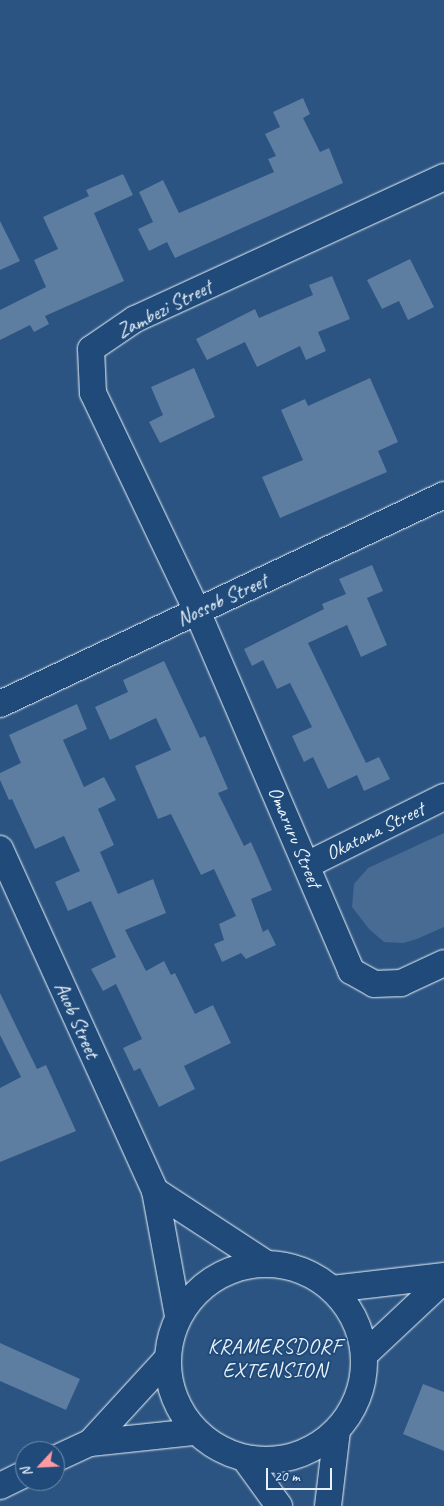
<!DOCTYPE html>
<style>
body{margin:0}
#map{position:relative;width:444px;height:1506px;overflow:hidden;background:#2b5482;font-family:Caveat,sans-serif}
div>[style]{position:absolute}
.green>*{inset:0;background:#476b93}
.building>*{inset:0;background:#5d7da1}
.roads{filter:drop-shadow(0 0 1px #e8f1f8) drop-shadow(0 0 1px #e8f1f8)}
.minor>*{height:26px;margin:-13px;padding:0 13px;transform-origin:13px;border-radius:13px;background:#1f4a7a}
.minor>.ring{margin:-13px;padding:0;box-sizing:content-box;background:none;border:26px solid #1f4a7a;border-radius:50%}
span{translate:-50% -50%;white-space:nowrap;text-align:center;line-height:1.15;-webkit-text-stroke:4px #1f4a7a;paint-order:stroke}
.street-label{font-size:20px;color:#e8f1f8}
.neighbourhood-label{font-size:21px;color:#e8f1f8;letter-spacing:1px}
.north{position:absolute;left:15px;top:1441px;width:50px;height:50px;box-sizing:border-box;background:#1f4a7a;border:1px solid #6f8dac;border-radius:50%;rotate:245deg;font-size:14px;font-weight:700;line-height:20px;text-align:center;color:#e8f1f8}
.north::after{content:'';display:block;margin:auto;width:18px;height:22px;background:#ff9aa2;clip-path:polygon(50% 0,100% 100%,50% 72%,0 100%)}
.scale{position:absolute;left:266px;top:1468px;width:66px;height:22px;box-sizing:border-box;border:2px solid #e8f1f8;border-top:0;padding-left:6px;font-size:15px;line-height:18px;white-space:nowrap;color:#e8f1f8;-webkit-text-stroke:4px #1f4a7a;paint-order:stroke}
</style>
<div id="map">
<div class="green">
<i style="clip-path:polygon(444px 833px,444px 927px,417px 939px,403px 943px,384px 942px,369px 929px,352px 907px,354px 884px,368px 868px)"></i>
</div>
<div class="building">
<i style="clip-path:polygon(303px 98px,310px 114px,303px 118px,320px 152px,329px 148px,343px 183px,175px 258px,167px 242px,149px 251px,138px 229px,153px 222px,139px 192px,163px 180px,179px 213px,274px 172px,268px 159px,276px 156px,265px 134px,280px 127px,273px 112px)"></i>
<i style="clip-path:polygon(123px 174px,133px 195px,94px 213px,124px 281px,45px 316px,49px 324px,34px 332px,30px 325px,0 340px,0 310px,46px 287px,34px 260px,58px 249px,43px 217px,89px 196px,86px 190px)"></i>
<i style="clip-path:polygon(0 221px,20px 261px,0 270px)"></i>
<i style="clip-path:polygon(410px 259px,434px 307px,408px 320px,399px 301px,382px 309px,367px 280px)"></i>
<i style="clip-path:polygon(332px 276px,350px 319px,318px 332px,326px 351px,306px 360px,300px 346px,257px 367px,245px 342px,207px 360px,196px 339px,255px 309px,259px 318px,313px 295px,309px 285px)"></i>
<i style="clip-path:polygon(194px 368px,215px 417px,160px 443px,149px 422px,163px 415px,151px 387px)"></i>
<i style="clip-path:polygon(370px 378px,398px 442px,378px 451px,387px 472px,280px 518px,262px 477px,303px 460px,281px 410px,305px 399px,308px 406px)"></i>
<i style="clip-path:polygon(372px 565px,383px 591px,367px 598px,387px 645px,361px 657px,347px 625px,308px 643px,366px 763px,379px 757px,390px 779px,364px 791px,357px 775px,328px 789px,313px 757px,304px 762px,292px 736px,312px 727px,290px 683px,277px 689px,263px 660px,252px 666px,244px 649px,324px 609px,322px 604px,346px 594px,339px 579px)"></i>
<i style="clip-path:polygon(164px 661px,200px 738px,205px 736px,228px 789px,218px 793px,244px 846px,251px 842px,272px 890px,251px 899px,263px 932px,268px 929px,276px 945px,246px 959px,241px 953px,222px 962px,214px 944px,224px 940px,219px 924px,236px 916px,214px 869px,201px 875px,171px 814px,158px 819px,135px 766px,171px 750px,156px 718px,110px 740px,95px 707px,128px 692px,123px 680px)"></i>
<i style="clip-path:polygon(77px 704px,87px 729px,63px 740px,84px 787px,104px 777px,116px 800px,98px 809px,114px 845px,100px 852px,118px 894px,153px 879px,166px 913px,125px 930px,146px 971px,164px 961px,171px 975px,175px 973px,195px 1014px,213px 1005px,231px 1043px,184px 1066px,195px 1089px,159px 1107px,140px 1068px,134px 1071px,123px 1048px,142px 1039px,116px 984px,103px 991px,91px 969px,116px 957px,91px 901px,68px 911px,55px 882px,80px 871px,64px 836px,35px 849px,12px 799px,9px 800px,0 780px,0 773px,21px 763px,9px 735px)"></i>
<i style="clip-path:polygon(0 993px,37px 1069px,46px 1065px,76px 1131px,0 1162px,0 1088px,21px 1077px,0 1035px)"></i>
<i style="clip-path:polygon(0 1343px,80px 1379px,66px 1410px,0 1381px)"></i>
<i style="clip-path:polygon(423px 1384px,444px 1392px,444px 1451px,403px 1434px)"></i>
</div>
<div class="roads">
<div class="minor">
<i style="left:444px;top:177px;width:340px;rotate:155.3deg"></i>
<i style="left:135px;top:319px;width:53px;rotate:145.7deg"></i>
<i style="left:91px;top:349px;width:44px;rotate:87.4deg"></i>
<i style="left:93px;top:393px;width:242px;rotate:64.5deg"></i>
<i style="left:197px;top:611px;width:392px;rotate:66.8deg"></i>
<i style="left:351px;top:971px;width:26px;rotate:29deg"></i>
<i style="left:374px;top:984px;width:27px;rotate:-2deg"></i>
<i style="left:401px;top:983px;width:47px;rotate:-24.9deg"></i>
<i style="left:0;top:704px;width:491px;rotate:-25.2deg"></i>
<i style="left:0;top:849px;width:375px;rotate:65.6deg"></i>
<i style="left:307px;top:865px;width:153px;rotate:-26.4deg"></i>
<i class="ring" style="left:168px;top:1264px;width:170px;height:170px"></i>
<i style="left:332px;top:1289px;width:113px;rotate:-6.6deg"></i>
<i style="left:178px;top:1316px;width:127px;rotate:-100.4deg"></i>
<i style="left:155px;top:1191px;width:131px;rotate:33.2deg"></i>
<i style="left:364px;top:1355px;width:110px;rotate:-43.2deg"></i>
<i style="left:90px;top:1443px;width:114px;rotate:-47.5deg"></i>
<i style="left:55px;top:1459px;width:38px;rotate:-25deg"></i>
<i style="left:90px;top:1443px;width:106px;rotate:-6deg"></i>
<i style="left:245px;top:1459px;width:58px;rotate:54.1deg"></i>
<i style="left:0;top:1486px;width:28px;rotate:-26deg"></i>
<i style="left:328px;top:1506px;width:76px;rotate:-83.2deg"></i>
</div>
</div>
<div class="street-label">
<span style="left:164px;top:309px;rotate:-27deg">Zambezi Street</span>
<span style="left:222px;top:600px;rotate:-25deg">Nossob Street</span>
<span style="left:375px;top:831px;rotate:-26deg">Okatana Street</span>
<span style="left:295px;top:837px;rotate:67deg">Omaruru Street</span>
<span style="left:77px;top:1020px;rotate:66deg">Auob Street</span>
</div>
<div class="neighbourhood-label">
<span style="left:275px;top:1358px">KRAMERSDORF<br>EXTENSION</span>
</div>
<div class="north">N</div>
<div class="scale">20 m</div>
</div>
